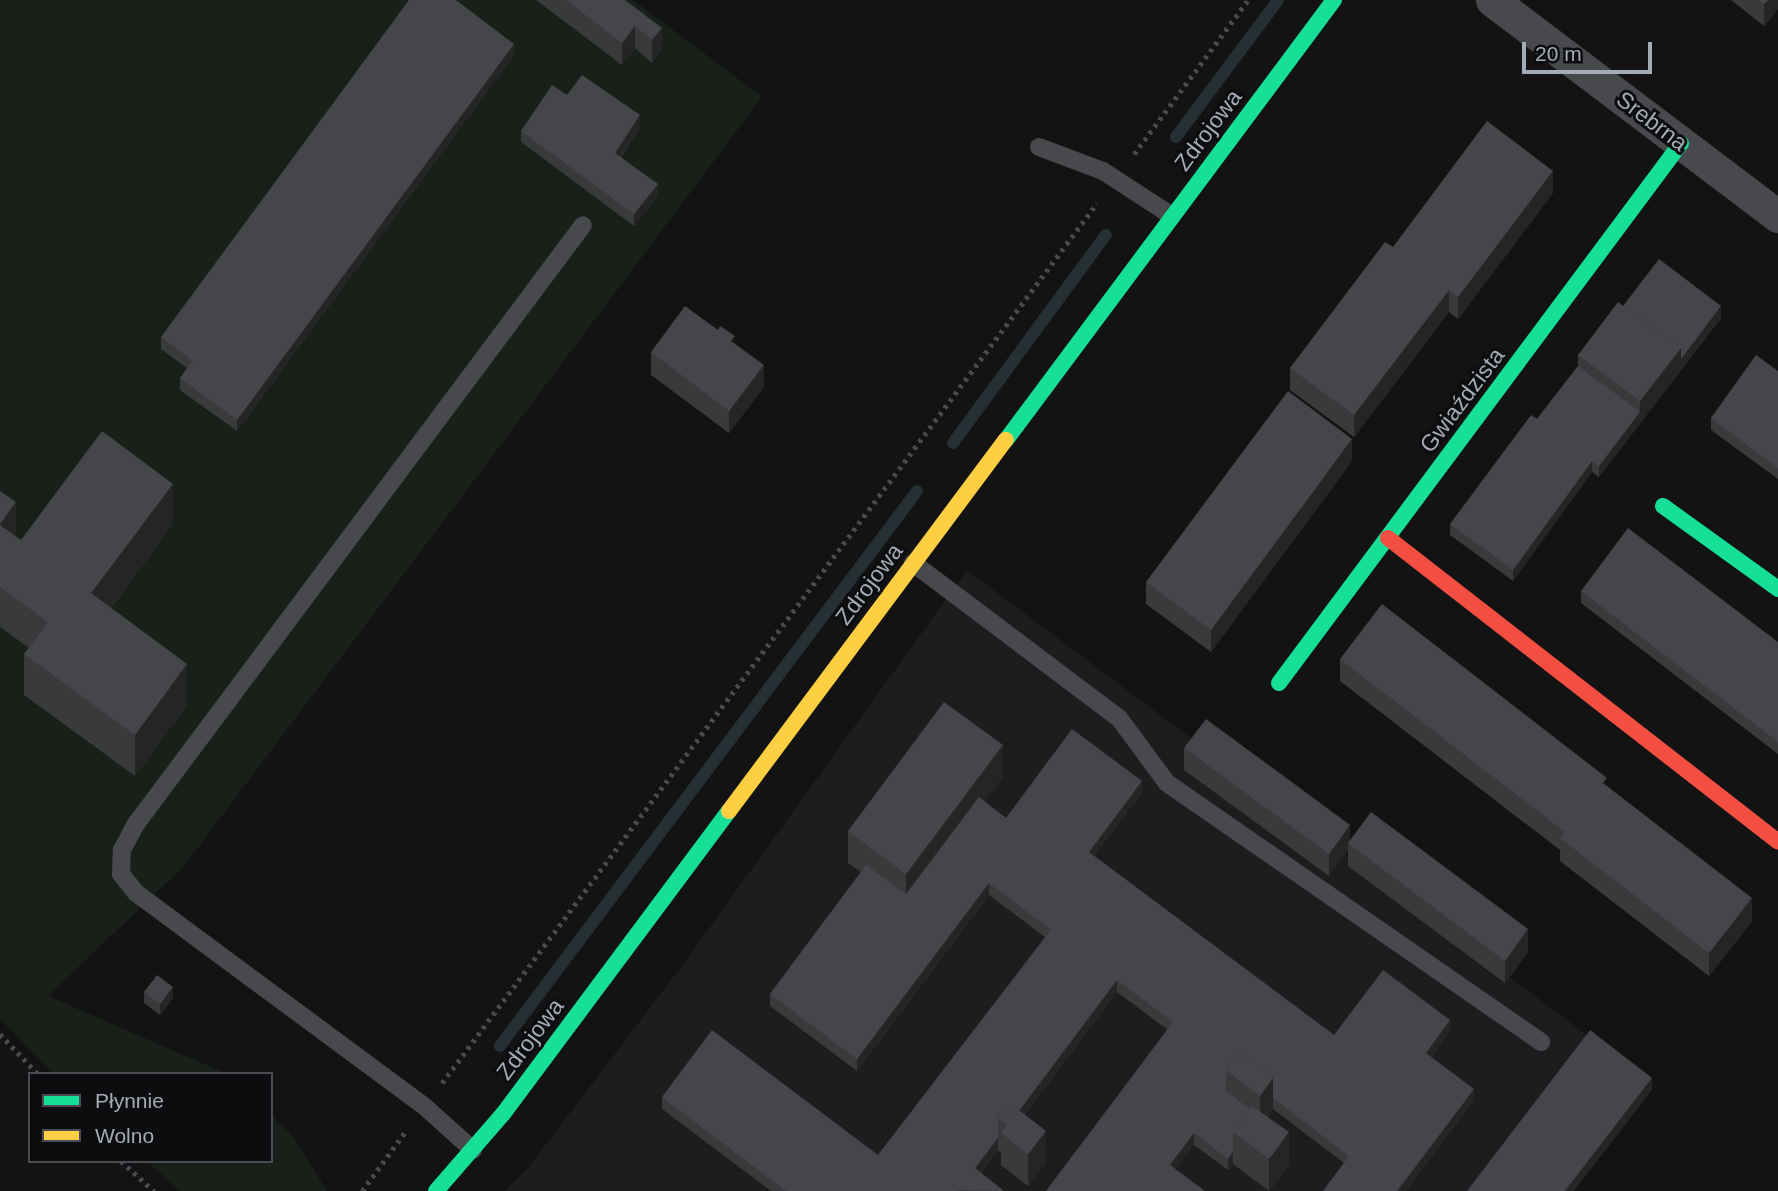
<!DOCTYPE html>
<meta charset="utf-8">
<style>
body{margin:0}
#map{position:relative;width:1778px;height:1191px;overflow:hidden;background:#131313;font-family:Arial,sans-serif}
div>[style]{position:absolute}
.built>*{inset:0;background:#1d1d1f}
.green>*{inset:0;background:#192019}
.stream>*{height:12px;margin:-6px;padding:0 6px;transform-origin:6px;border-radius:6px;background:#253035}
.path>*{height:4.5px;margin-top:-2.25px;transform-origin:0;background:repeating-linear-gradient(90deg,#484a4e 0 3.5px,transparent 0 8.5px)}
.lane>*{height:18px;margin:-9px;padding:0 9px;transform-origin:9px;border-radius:9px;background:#47494c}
.street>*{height:33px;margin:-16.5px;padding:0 16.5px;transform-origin:16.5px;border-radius:16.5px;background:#47494c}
.fast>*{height:16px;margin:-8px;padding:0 8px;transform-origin:8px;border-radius:8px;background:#16e098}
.slow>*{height:16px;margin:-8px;padding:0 8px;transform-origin:8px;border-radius:8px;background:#ffcf43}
.jam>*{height:16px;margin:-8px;padding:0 8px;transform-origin:8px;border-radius:8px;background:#f24e42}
.wall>*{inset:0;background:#393a3c}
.shaded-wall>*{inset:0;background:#252526}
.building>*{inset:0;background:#444649}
span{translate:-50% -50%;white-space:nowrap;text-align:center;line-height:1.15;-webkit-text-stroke:6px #0d0d0f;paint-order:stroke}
.street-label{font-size:23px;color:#a2abb6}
.legend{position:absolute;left:28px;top:1072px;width:245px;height:91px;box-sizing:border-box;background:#0d0d0f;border:2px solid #494c52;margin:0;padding:9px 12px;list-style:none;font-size:21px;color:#a2abb6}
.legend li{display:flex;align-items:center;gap:14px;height:35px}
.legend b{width:35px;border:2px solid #494c52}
.scale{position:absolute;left:1522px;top:42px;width:130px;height:32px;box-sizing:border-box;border:4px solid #a2abb6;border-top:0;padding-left:9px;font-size:21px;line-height:24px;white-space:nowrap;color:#a2abb6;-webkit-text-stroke:5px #0d0d0f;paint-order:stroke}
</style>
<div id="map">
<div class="built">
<i style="clip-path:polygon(967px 570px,1587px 1035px,1469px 1191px,505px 1191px,528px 1168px,684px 963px)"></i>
</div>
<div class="green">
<i style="clip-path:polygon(0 0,633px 0,762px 97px,185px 865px,48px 996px,227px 1074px,54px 1074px,0 1019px)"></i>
<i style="clip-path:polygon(271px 1114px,293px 1137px,327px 1191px,180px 1191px,147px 1161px,271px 1161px)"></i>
</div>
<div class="stream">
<i style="left:1176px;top:137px;width:171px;rotate:-53.3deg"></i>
<i style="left:953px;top:443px;width:258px;rotate:-53.7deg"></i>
<i style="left:500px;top:1046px;width:694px;rotate:-53.08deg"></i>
</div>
<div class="path">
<i style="left:1134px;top:154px;width:192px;rotate:-53.5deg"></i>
<i style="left:0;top:1034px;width:55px;rotate:46.5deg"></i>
<i style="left:442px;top:1083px;width:1097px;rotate:-53.34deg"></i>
<i style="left:121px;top:1161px;width:45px;rotate:42.3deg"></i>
<i style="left:362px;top:1191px;width:73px;rotate:-53.9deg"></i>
</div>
<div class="lane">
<i style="left:1039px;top:147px;width:68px;rotate:20.6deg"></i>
<i style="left:1103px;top:171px;width:82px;rotate:33.1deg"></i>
<i style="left:913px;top:563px;width:258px;rotate:37deg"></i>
<i style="left:1119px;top:718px;width:81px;rotate:53.6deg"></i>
<i style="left:1167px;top:783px;width:455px;rotate:34.7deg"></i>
<i style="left:473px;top:1150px;width:66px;rotate:-138.1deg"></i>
<i style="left:424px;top:1106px;width:358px;rotate:-143.5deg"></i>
<i style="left:136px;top:893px;width:24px;rotate:-128deg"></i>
<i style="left:121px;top:874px;width:24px;rotate:-88deg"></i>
<i style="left:122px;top:850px;width:30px;rotate:-62deg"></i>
<i style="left:136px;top:824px;width:747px;rotate:-53.27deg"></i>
</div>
<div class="street">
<i style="left:1492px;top:0;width:358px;rotate:37.1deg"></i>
</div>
<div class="fast">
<i style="left:1006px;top:440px;width:549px;rotate:-53.3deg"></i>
<i style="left:1663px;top:506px;width:142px;rotate:35.8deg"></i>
<i style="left:1279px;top:683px;width:673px;rotate:-53.33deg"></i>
<i style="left:436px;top:1191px;width:102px;rotate:-49deg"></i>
<i style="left:503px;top:1114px;width:378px;rotate:-53.3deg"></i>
</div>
<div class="slow">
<i style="left:729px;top:811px;width:463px;rotate:-53.3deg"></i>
</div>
<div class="jam">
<i style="left:1388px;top:538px;width:494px;rotate:37.9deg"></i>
</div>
<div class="wall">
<i style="clip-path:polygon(536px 0,625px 0,662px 50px,652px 63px,635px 48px,622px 65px)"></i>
<i style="clip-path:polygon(1731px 0,1778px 0,1778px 9px,1764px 26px)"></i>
<i style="clip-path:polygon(514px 55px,237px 431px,180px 390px,180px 378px,187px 368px,161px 349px,161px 337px)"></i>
<i style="clip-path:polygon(567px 95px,640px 127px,621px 157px,658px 195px,634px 226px,521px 142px,521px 131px)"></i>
<i style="clip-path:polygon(1553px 193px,1458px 319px,1449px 312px,1354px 437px,1290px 390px,1290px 368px,1393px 247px)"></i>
<i style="clip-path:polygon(1623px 306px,1721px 318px,1599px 477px,1592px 472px,1513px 581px,1450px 535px,1450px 524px,1537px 419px,1578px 366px,1578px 355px)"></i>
<i style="clip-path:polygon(735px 343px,764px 387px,729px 433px,651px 375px,651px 352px)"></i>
<i style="clip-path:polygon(1778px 371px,1778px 479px,1711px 430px,1711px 418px)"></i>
<i style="clip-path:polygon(1352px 461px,1211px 652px,1146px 604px,1146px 582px)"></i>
<i style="clip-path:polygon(0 491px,16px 537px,21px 540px,173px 524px,111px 608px,187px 705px,135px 776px,24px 695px,24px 654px,29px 648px,0 627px)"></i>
<i style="clip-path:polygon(1581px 591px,1778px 642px,1778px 754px,1581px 603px)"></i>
<i style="clip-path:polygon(1340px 659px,1607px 786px,1752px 921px,1709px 976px,1560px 861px,1560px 850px,1340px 681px)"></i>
<i style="clip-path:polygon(1184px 748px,1350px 841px,1528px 952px,1505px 983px,1348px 866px,1348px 850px,1329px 876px,1184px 770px)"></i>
<i style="clip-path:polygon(1003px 777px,984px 802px,1006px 818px,1142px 792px,1094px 856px,1334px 1035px,1450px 1031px,1431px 1057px,1474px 1100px,1406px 1191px,1323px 1191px,1344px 1163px,1273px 1109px,1268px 1117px,1289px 1165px,1269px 1191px,1233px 1164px,1228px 1170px,1194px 1145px,1046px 1191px,1168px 1030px,1117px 992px,1025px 1114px,1046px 1163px,1028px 1186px,1001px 1165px,1001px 1153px,998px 1150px,981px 1173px,1004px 1191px,771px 1191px,662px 1109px,662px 1097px,878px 1155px,1045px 937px,989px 895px,857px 1071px,770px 1006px,770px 994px,861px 872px,848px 863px,848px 831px)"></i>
<i style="clip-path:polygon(144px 992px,173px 998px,160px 1015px,144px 1003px)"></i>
</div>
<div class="shaded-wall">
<i style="clip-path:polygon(1768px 0,1778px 0,1778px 9px,1764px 26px,1764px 4px)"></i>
<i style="clip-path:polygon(635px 26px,635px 48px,622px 65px,622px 43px)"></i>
<i style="clip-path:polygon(662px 28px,662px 50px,652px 63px,652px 40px)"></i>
<i style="clip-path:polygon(514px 44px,514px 55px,237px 431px,237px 420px)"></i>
<i style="clip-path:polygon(640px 115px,640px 127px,615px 164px,615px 153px)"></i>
<i style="clip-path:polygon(1553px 171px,1553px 193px,1458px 319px,1458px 297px)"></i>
<i style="clip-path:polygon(658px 184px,658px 195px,634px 226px,634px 214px)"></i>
<i style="clip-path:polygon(1449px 290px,1449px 312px,1354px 437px,1354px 415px)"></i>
<i style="clip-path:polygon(1721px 306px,1721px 318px,1599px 477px,1599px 466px,1640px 412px,1640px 401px,1681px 348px)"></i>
<i style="clip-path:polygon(764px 365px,764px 387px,729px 433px,729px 411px)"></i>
<i style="clip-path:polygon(1352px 439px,1352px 461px,1211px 652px,1211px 630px)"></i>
<i style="clip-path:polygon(1592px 461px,1592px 472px,1513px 581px,1513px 570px)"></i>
<i style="clip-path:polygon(173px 484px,173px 524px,91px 634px,91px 593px)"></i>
<i style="clip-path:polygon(16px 502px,16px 543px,0 564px,0 524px)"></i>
<i style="clip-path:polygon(187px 664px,187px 705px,135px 776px,135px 735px)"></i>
<i style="clip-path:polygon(1003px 745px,1003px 777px,906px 906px,906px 874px)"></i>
<i style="clip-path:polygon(1142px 781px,1142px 792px,1089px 863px,1089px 852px)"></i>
<i style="clip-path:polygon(1350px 825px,1350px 845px,1348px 843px,1348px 850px,1329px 876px,1329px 854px)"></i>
<i style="clip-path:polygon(989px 883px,989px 895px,857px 1071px,857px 1059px)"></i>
<i style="clip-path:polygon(1752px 898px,1752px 921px,1709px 976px,1709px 953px)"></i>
<i style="clip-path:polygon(1528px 929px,1528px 952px,1505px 983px,1505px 961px)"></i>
<i style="clip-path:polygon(1117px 980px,1117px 992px,1007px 1137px,1007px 1127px)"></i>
<i style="clip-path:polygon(173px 987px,173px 998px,160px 1015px,160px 1004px)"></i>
<i style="clip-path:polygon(1450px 1020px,1450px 1031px,1426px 1065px,1426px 1053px)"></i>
<i style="clip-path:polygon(1273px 1078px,1273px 1110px,1248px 1143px,1260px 1116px,1260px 1096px)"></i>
<i style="clip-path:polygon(1652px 1078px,1652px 1090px,1574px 1191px,1565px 1191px)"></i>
<i style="clip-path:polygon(1474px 1089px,1474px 1100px,1406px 1191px,1397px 1191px)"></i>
<i style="clip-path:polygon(1046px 1131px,1046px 1163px,1028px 1186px,1028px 1154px)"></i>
<i style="clip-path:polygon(1289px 1132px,1289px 1165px,1269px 1191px,1269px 1159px)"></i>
<i style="clip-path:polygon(1194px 1133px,1194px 1145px,1170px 1176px,1170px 1165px)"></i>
<i style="clip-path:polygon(998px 1138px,998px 1150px,975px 1180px,975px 1168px)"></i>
<i style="clip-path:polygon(1233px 1152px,1233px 1164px,1228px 1170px,1228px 1159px)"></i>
</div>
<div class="building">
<i style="clip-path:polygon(409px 0,456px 0,514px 44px,237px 420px,180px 378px,193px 361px,161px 337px)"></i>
<i style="clip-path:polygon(566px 0,625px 0,662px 28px,652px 40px,635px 26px,622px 43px)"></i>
<i style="clip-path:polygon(1759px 0,1768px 0,1764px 4px)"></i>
<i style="clip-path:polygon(582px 75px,640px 115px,615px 153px,658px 184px,634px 214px,521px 131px,552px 85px,567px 95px)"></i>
<i style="clip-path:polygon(1487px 121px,1553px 171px,1458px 297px,1449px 290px,1354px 415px,1290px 368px,1385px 242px,1393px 247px)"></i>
<i style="clip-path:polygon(1659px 259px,1721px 306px,1681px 359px,1681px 348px,1623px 306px)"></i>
<i style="clip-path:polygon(1618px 302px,1681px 348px,1640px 401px,1578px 355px)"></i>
<i style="clip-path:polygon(685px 306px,718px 330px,720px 326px,735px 336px,731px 341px,764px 365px,729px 411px,651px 352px)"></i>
<i style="clip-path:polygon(1756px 355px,1778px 371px,1778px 468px,1711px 418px)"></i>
<i style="clip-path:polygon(1578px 366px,1640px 412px,1599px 466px,1592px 461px,1513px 570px,1450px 524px,1531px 415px,1537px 419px)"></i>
<i style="clip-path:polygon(1288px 391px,1352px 439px,1211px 630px,1146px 582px)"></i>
<i style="clip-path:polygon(102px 431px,173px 484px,91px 593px,187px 664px,135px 735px,24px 654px,48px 622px,0 587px,0 525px,21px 540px)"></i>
<i style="clip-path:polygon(0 491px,16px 502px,0 524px)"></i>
<i style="clip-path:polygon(1628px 528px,1778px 642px,1778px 742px,1581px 591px)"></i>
<i style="clip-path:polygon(1382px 604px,1607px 778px,1603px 783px,1752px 898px,1709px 953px,1560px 838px,1565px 832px,1340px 659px)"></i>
<i style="clip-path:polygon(944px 702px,1003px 745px,906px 874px,848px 831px)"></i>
<i style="clip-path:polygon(1206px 719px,1350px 825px,1329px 854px,1184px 748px)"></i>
<i style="clip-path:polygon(1072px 729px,1142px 781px,1089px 852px,1334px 1035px,1383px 970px,1450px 1020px,1426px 1053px,1474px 1089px,1397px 1191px,1323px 1191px,1349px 1156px,1273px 1098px,1273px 1078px,1240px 1052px,1226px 1070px,1226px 1091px,1250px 1109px,1233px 1132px,1233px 1152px,1228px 1159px,1194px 1133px,1170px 1165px,1205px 1191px,1046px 1191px,1173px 1022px,1117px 980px,1015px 1116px,1005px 1108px,998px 1118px,998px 1138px,975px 1168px,1004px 1191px,959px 1190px,958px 1191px,786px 1191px,662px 1097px,712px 1030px,878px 1155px,1051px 930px,989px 883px,857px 1059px,770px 994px,866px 865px,906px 894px,979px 797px,1006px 818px)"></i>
<i style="clip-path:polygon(1371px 812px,1528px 929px,1505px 961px,1348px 843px)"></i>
<i style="clip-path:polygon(157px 975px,173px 987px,160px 1004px,144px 992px)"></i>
<i style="clip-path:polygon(1590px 1030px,1652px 1078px,1565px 1191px,1467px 1191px)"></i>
<i style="clip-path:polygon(1240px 1052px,1273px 1078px,1260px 1096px,1226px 1070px)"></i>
<i style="clip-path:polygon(1252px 1106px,1289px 1132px,1269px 1159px,1233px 1132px)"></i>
<i style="clip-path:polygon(1005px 1108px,1015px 1116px,1019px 1110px,1046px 1131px,1028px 1154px,1001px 1133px,1007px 1125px,998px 1118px)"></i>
</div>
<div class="street-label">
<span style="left:1652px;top:121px;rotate:37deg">Srebrna</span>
<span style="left:1208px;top:130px;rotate:-53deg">Zdrojowa</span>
<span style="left:1462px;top:400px;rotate:-53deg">Gwiaździsta</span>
<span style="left:869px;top:584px;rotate:-53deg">Zdrojowa</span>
<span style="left:530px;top:1039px;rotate:-53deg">Zdrojowa</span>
</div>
<ul class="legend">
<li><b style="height:9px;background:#16e098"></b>Płynnie</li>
<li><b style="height:9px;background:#ffcf43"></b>Wolno</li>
</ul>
<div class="scale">20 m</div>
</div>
